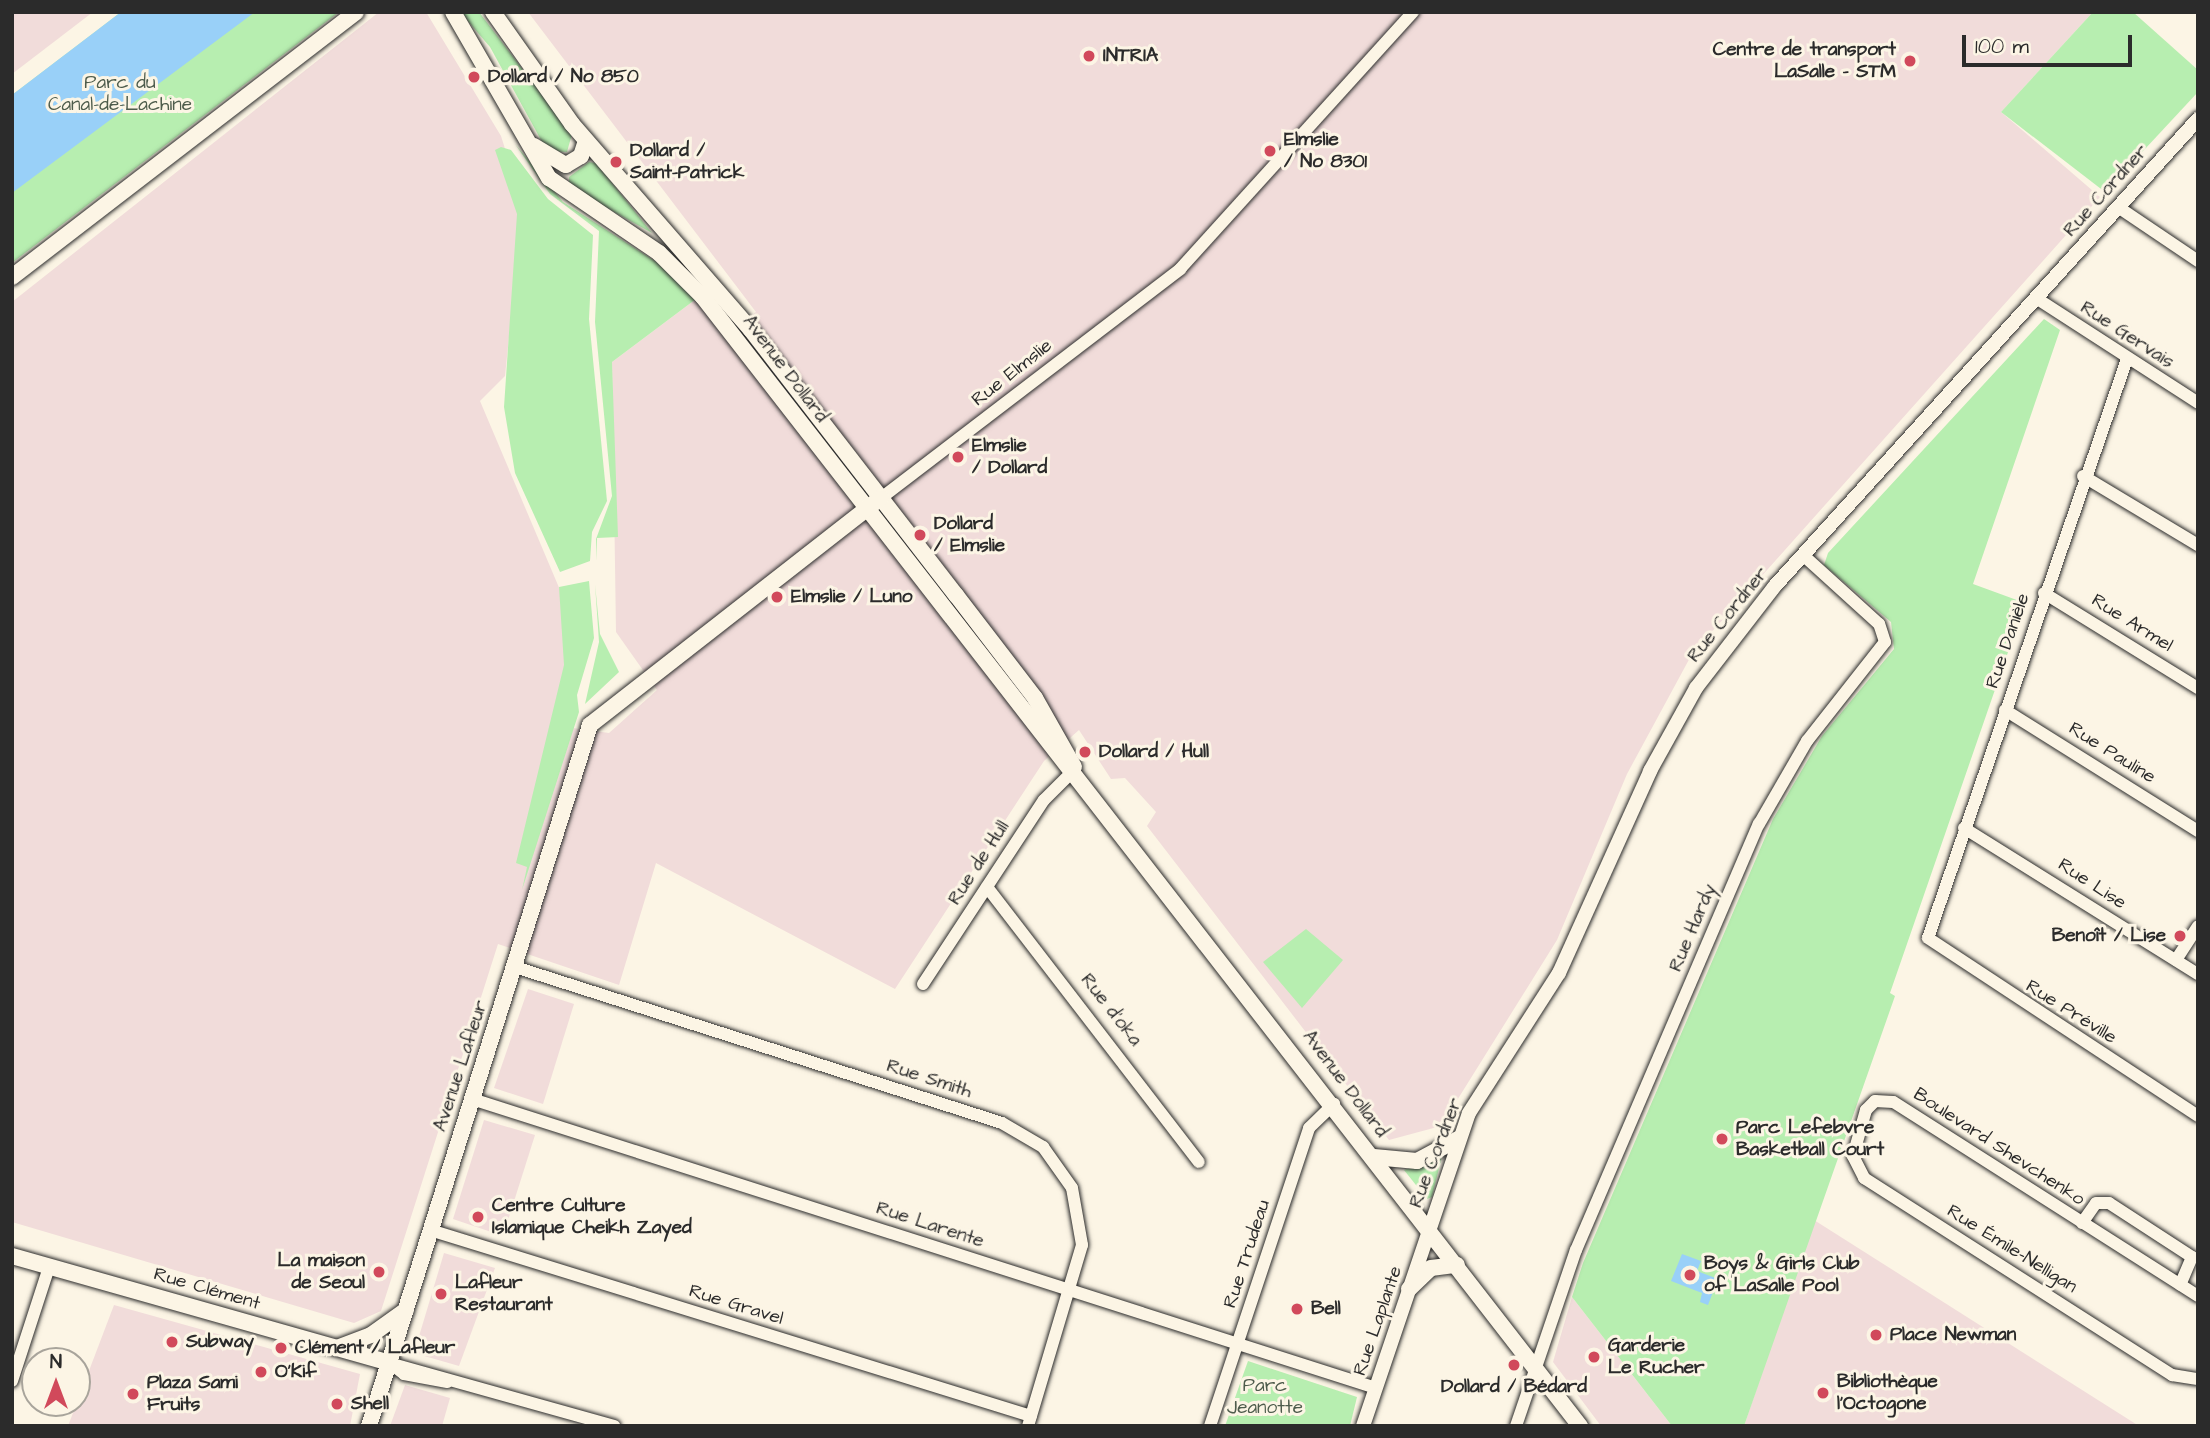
<!DOCTYPE html>
<meta charset="utf-8">
<style>
body{margin:0}
#map{position:relative;width:2210px;height:1438px;overflow:hidden;background:#fcf5e5;font-family:"Architects Daughter",sans-serif}
div>[style]{position:absolute}
.built>*{inset:0;background:#f1dcda}
.green>*{inset:0;background:#b7eeb0}
.water>*{inset:0;background:#99d0f8}
.roads{filter:drop-shadow(0 0 2px #2b2b2b) drop-shadow(0 0 2px #2b2b2b)}
.minor>*{height:12px;margin:-6px;padding:0 6px;transform-origin:6px;border-radius:6px;background:#fcf5e5}
.tertiary>*{height:14px;margin:-7px;padding:0 7px;transform-origin:7px;border-radius:7px;background:#fcf5e5}
.secondary>*{height:16px;margin:-8px;padding:0 8px;transform-origin:8px;border-radius:8px;background:#fcf5e5}
.dots>*{width:19px;height:19px;translate:-50% -50%;box-sizing:border-box;border:4px solid #fcf5e5;border-radius:50%}
span{translate:-50% -50%;white-space:nowrap;text-align:center;line-height:1.15;-webkit-text-stroke:6px #fcf5e5;paint-order:stroke}
.poi-label{font-size:19px;color:#2b2b2b;font-weight:700}
.right{translate:-100% -50%;text-align:right}
.left{translate:0 -50%;text-align:left}
.park-label{font-size:19px;color:#4e5c4c}
.street-label{font-size:19px;color:#2b2b2b}
.frame{position:absolute;inset:0;border:14px solid #2b2b2b;pointer-events:none}
.north{position:absolute;left:21px;top:1347px;width:70px;height:70px;box-sizing:border-box;background:#fcf5e5;border:2px solid #a8a49b;border-radius:50%;rotate:0deg;font-size:19px;font-weight:700;line-height:28px;text-align:center;color:#2b2b2b}
.north::after{content:'';display:block;margin:auto;width:24px;height:32px;background:#d1495b;clip-path:polygon(50% 0,100% 100%,50% 72%,0 100%)}
.scale{position:absolute;left:1962px;top:35px;width:170px;height:32px;box-sizing:border-box;border:4px solid #2b2b2b;border-top:0;padding-left:9px;font-size:21px;line-height:24px;white-space:nowrap;color:#2b2b2b;-webkit-text-stroke:5px #fcf5e5;paint-order:stroke}
</style>
<div id="map">
<div class="built">
<i style="clip-path:polygon(12px 12px,93px 12px,12px 74px)"></i>
<i style="clip-path:polygon(379px 12px,426px 12px,501px 136px,513px 174px,521px 221px,505px 376px,480px 401px,574px 623px,565px 727px,609px 733px,657px 690px,616px 632px,612px 362px,696px 299px,724px 336px,756px 312px,528px 12px,2093px 12px,2001px 112px,2100px 197px,1692px 654px,1627px 774px,1557px 940px,1441px 1126px,1389px 1140px,1147px 826px,1156px 812px,1125px 778px,1111px 779px,1079px 730px,1044px 761px,895px 989px,656px 863px,619px 985px,498px 944px,381px 1311px,354px 1323px,12px 1222px,12px 302px)"></i>
<i style="clip-path:polygon(528px 989px,574px 1004px,543px 1104px,494px 1088px)"></i>
<i style="clip-path:polygon(484px 1120px,535px 1135px,503px 1236px,453px 1219px)"></i>
<i style="clip-path:polygon(1814px 1220px,2139px 1426px,1744px 1426px)"></i>
<i style="clip-path:polygon(444px 1253px,495px 1268px,459px 1366px,414px 1353px)"></i>
<i style="clip-path:polygon(1572px 1297px,1672px 1426px,1601px 1426px,1553px 1362px)"></i>
<i style="clip-path:polygon(114px 1305px,360px 1374px,350px 1426px,68px 1426px)"></i>
<i style="clip-path:polygon(405px 1385px,450px 1398px,442px 1426px,390px 1426px)"></i>
</div>
<div class="green">
<i style="clip-path:polygon(121px 12px,339px 12px,12px 263px,12px 95px)"></i>
<i style="clip-path:polygon(460px 12px,479px 12px,572px 134px,567px 152px,547px 151px,490px 47px)"></i>
<i style="clip-path:polygon(2093px 12px,2133px 12px,2198px 70px,2198px 92px,2105px 192px,2001px 112px)"></i>
<i style="clip-path:polygon(515px 144px,563px 202px,661px 265px,696px 299px,612px 362px,618px 537px,597px 538px,597px 561px,596px 539px,612px 496px,595px 322px,599px 231px,550px 194px)"></i>
<i style="clip-path:polygon(501px 147px,511px 150px,548px 199px,593px 235px,589px 319px,607px 501px,592px 532px,590px 561px,560px 572px,515px 473px,504px 407px,517px 214px,495px 150px)"></i>
<i style="clip-path:polygon(589px 162px,596px 163px,652px 233px,569px 187px,569px 177px)"></i>
<i style="clip-path:polygon(2044px 319px,2060px 330px,1973px 584px,2025px 603px,1890px 993px,1895px 996px,1744px 1426px,1672px 1426px,1572px 1297px,1583px 1263px,1773px 819px,1822px 736px,1894px 649px,1891px 622px,1824px 565px,1828px 553px)"></i>
<i style="clip-path:polygon(589px 581px,594px 638px,577px 695px,579px 712px,522px 890px,527px 867px,516px 863px,564px 665px,559px 587px)"></i>
<i style="clip-path:polygon(595px 584px,600px 634px,619px 672px,585px 704px,599px 642px)"></i>
<i style="clip-path:polygon(1306px 929px,1343px 960px,1302px 1008px,1263px 962px)"></i>
<i style="clip-path:polygon(1442px 1156px,1432px 1197px,1427px 1199px,1404px 1170px)"></i>
<i style="clip-path:polygon(1248px 1361px,1357px 1397px,1350px 1426px,1225px 1426px)"></i>
</div>
<div class="water">
<i style="clip-path:polygon(121px 12px,255px 12px,12px 193px,12px 95px)"></i>
<i style="clip-path:polygon(1682px 1254px,1701px 1261px,1697px 1271px,1718px 1279px,1708px 1305px,1700px 1302px,1702px 1293px,1671px 1281px)"></i>
</div>
<div class="roads">
<div class="minor">
<i style="left:2118px;top:207px;width:97px;rotate:34deg"></i>
<i style="left:2036px;top:298px;width:193px;rotate:32.9deg"></i>
<i style="left:2127px;top:359px;width:612px;rotate:108.97deg"></i>
<i style="left:1928px;top:938px;width:323px;rotate:33.4deg"></i>
<i style="left:2083px;top:476px;width:134px;rotate:31deg"></i>
<i style="left:881px;top:498px;width:377px;rotate:-37.4deg"></i>
<i style="left:1180px;top:269px;width:347px;rotate:-47.8deg"></i>
<i style="left:2044px;top:593px;width:181px;rotate:31.7deg"></i>
<i style="left:2005px;top:710px;width:228px;rotate:32.1deg"></i>
<i style="left:1964px;top:828px;width:276px;rotate:32deg"></i>
<i style="left:987px;top:887px;width:347px;rotate:52.4deg"></i>
<i style="left:2176px;top:960px;width:40px;rotate:-57.1deg"></i>
<i style="left:515px;top:967px;width:511px;rotate:17.76deg"></i>
<i style="left:1002px;top:1123px;width:48px;rotate:30.3deg"></i>
<i style="left:1043px;top:1147px;width:50px;rotate:54.7deg"></i>
<i style="left:1072px;top:1188px;width:58px;rotate:80deg"></i>
<i style="left:1082px;top:1245px;width:189px;rotate:106.6deg"></i>
<i style="left:923px;top:984px;width:220px;rotate:-56.7deg"></i>
<i style="left:1044px;top:800px;width:44px;rotate:-45deg"></i>
<i style="left:472px;top:1099px;width:949px;rotate:17.73deg"></i>
<i style="left:2082px;top:1223px;width:24px;rotate:-55deg"></i>
<i style="left:2096px;top:1203px;width:13px"></i>
<i style="left:2109px;top:1203px;width:99px;rotate:33deg"></i>
<i style="left:2192px;top:1257px;width:30px;rotate:113deg"></i>
<i style="left:430px;top:1230px;width:629px;rotate:17.2deg"></i>
<i style="left:2198px;top:1296px;width:361px;rotate:-147.5deg"></i>
<i style="left:1893px;top:1102px;width:18px;rotate:-177deg"></i>
<i style="left:1875px;top:1101px;width:13px;rotate:135deg"></i>
<i style="left:1866px;top:1110px;width:48px;rotate:105.8deg"></i>
<i style="left:1853px;top:1156px;width:25px;rotate:63deg"></i>
<i style="left:1864px;top:1178px;width:366px;rotate:32.6deg"></i>
<i style="left:2172px;top:1375px;width:26px;rotate:9deg"></i>
<i style="left:389px;top:1363px;width:234px;rotate:15.6deg"></i>
<i style="left:390px;top:1363px;width:18px;rotate:38deg"></i>
<i style="left:404px;top:1374px;width:44px;rotate:10.5deg"></i>
<i style="left:12px;top:1381px;width:120px;rotate:-72deg"></i>
<i style="left:1210px;top:1426px;width:314px;rotate:-71.6deg"></i>
<i style="left:1309px;top:1128px;width:35px;rotate:-44deg"></i>
<i style="left:1516px;top:1426px;width:186px;rotate:-71.2deg"></i>
<i style="left:1576px;top:1250px;width:464px;rotate:-66.8deg"></i>
<i style="left:1759px;top:824px;width:96px;rotate:-60deg"></i>
<i style="left:1807px;top:741px;width:126px;rotate:-51.8deg"></i>
<i style="left:1885px;top:642px;width:19px;rotate:-108deg"></i>
<i style="left:1879px;top:624px;width:103px;rotate:-137.8deg"></i>
</div>
<div class="tertiary">
<i style="left:1363px;top:1426px;width:330px;rotate:-71.3deg"></i>
<i style="left:1469px;top:1113px;width:166px;rotate:-57.3deg"></i>
<i style="left:1559px;top:973px;width:222px;rotate:-65.7deg"></i>
<i style="left:1650px;top:771px;width:95px;rotate:-61deg"></i>
<i style="left:1696px;top:688px;width:128px;rotate:-52.3deg"></i>
<i style="left:1774px;top:587px;width:632px;rotate:-47.82deg"></i>
</div>
<div class="secondary">
<i style="left:453px;top:12px;width:192px;rotate:60deg"></i>
<i style="left:549px;top:178px;width:133px;rotate:34.3deg"></i>
<i style="left:659px;top:253px;width:62px;rotate:45deg"></i>
<i style="left:703px;top:297px;width:1430px;rotate:52.16deg"></i>
<i style="left:493px;top:12px;width:137px;rotate:54.8deg"></i>
<i style="left:572px;top:124px;width:273px;rotate:49deg"></i>
<i style="left:751px;top:330px;width:335px;rotate:52.3deg"></i>
<i style="left:956px;top:595px;width:130px;rotate:52.5deg"></i>
<i style="left:1035px;top:698px;width:79px;rotate:60.5deg"></i>
<i style="left:534px;top:146px;width:37px;rotate:31deg"></i>
<i style="left:566px;top:165px;width:17px;rotate:-31deg"></i>
<i style="left:581px;top:156px;width:16px;rotate:-72deg"></i>
<i style="left:12px;top:277px;width:434px;rotate:-37.6deg"></i>
<i style="left:1374px;top:1157px;width:43px;rotate:5.3deg"></i>
<i style="left:1417px;top:1161px;width:47px;rotate:-28.2deg"></i>
<i style="left:12px;top:1256px;width:392px;rotate:15.8deg"></i>
<i style="left:1409px;top:1289px;width:30px;rotate:-44deg"></i>
<i style="left:1431px;top:1268px;width:26px;rotate:-7deg"></i>
<i style="left:337px;top:1348px;width:36px;rotate:-21deg"></i>
<i style="left:371px;top:1335px;width:43px;rotate:-35.5deg"></i>
<i style="left:369px;top:1426px;width:735px;rotate:-72.5deg"></i>
<i style="left:590px;top:725px;width:369px;rotate:-38deg"></i>
</div>
</div>
<div class="dots">
<i style="left:1089px;top:56px;background:#d1495b"></i>
<i style="left:1910px;top:61px;background:#d1495b"></i>
<i style="left:474px;top:77px;background:#d1495b"></i>
<i style="left:1270px;top:151px;background:#d1495b"></i>
<i style="left:616px;top:162px;background:#d1495b"></i>
<i style="left:958px;top:457px;background:#d1495b"></i>
<i style="left:920px;top:535px;background:#d1495b"></i>
<i style="left:777px;top:597px;background:#d1495b"></i>
<i style="left:1085px;top:752px;background:#d1495b"></i>
<i style="left:2180px;top:936px;background:#d1495b"></i>
<i style="left:1722px;top:1139px;background:#d1495b"></i>
<i style="left:478px;top:1217px;background:#d1495b"></i>
<i style="left:379px;top:1272px;background:#d1495b"></i>
<i style="left:1690px;top:1275px;background:#d1495b"></i>
<i style="left:441px;top:1294px;background:#d1495b"></i>
<i style="left:1297px;top:1309px;background:#d1495b"></i>
<i style="left:1876px;top:1335px;background:#d1495b"></i>
<i style="left:172px;top:1342px;background:#d1495b"></i>
<i style="left:281px;top:1348px;background:#d1495b"></i>
<i style="left:1594px;top:1357px;background:#d1495b"></i>
<i style="left:1514px;top:1365px;background:#d1495b"></i>
<i style="left:261px;top:1372px;background:#d1495b"></i>
<i style="left:1823px;top:1393px;background:#d1495b"></i>
<i style="left:133px;top:1394px;background:#d1495b"></i>
<i style="left:337px;top:1404px;background:#d1495b"></i>
</div>
<div class="poi-label">
<span class="right" style="left:1896px;top:61px">Centre de transport<br>LaSalle - STM</span>
<span class="left" style="left:1103px;top:56px">INTRIA</span>
<span class="left" style="left:488px;top:77px">Dollard / No 850</span>
<span class="left" style="left:1284px;top:151px">Elmslie<br>/ No 8301</span>
<span class="left" style="left:630px;top:162px">Dollard /<br>Saint-Patrick</span>
<span class="left" style="left:972px;top:457px">Elmslie<br>/ Dollard</span>
<span class="left" style="left:934px;top:535px">Dollard<br>/ Elmslie</span>
<span class="left" style="left:791px;top:597px">Elmslie / Luno</span>
<span class="left" style="left:1099px;top:752px">Dollard / Hull</span>
<span class="right" style="left:2166px;top:936px">Benoît / Lise</span>
<span class="left" style="left:1736px;top:1139px">Parc Lefebvre<br>Basketball Court</span>
<span class="left" style="left:492px;top:1217px">Centre Culture<br>Islamique Cheikh Zayed</span>
<span class="right" style="left:365px;top:1272px">La maison<br>de Seoul</span>
<span class="left" style="left:1704px;top:1275px">Boys &amp; Girls Club<br>of LaSalle Pool</span>
<span class="left" style="left:455px;top:1294px">Lafleur<br>Restaurant</span>
<span class="left" style="left:1311px;top:1309px">Bell</span>
<span class="left" style="left:1890px;top:1335px">Place Newman</span>
<span class="left" style="left:186px;top:1342px">Subway</span>
<span class="left" style="left:1608px;top:1357px">Garderie<br>Le Rucher</span>
<span class="left" style="left:295px;top:1348px">Clément / Lafleur</span>
<span class="left" style="left:275px;top:1372px">O'Kif</span>
<span class="left" style="left:1837px;top:1393px">Bibliothèque<br>l'Octogone</span>
<span class="left" style="left:147px;top:1394px">Plaza Sami<br>Fruits</span>
<span style="left:1514px;top:1387px">Dollard / Bédard</span>
<span class="left" style="left:351px;top:1404px">Shell</span>
</div>
<div class="park-label">
<span style="left:120px;top:94px">Parc du<br>Canal-de-Lachine</span>
<span style="left:1265px;top:1397px">Parc<br>Jeanotte</span>
</div>
<div class="street-label">
<span style="left:2106px;top:191px;rotate:-48deg">Rue Cordner</span>
<span style="left:2127px;top:335px;rotate:33deg">Rue Gervais</span>
<span style="left:785px;top:369px;rotate:53deg">Avenue Dollard</span>
<span style="left:1012px;top:373px;rotate:-38deg">Rue Elmslie</span>
<span style="left:1728px;top:615px;rotate:-51deg">Rue Cordner</span>
<span style="left:2132px;top:623px;rotate:32deg">Rue Armel</span>
<span style="left:2008px;top:641px;rotate:-71deg">Rue Danièle</span>
<span style="left:2112px;top:753px;rotate:32deg">Rue Pauline</span>
<span style="left:979px;top:863px;rotate:-57deg">Rue de Hull</span>
<span style="left:2092px;top:884px;rotate:33deg">Rue Lise</span>
<span style="left:1693px;top:928px;rotate:-67deg">Rue Hardy</span>
<span style="left:1111px;top:1010px;rotate:52deg">Rue d'oka</span>
<span style="left:2071px;top:1012px;rotate:32deg">Rue Préville</span>
<span style="left:461px;top:1066px;rotate:-72deg">Avenue Lafleur</span>
<span style="left:929px;top:1079px;rotate:18deg">Rue Smith</span>
<span style="left:1345px;top:1084px;rotate:53deg">Avenue Dollard</span>
<span style="left:1999px;top:1147px;rotate:33deg">Boulevard Shevchenko</span>
<span style="left:1436px;top:1153px;rotate:-69deg">Rue Cordner</span>
<span style="left:930px;top:1225px;rotate:18deg">Rue Larente</span>
<span style="left:2012px;top:1249px;rotate:32deg">Rue Émile-Nelligan</span>
<span style="left:1247px;top:1254px;rotate:-72deg">Rue Trudeau</span>
<span style="left:207px;top:1289px;rotate:16deg">Rue Clément</span>
<span style="left:736px;top:1305px;rotate:17deg">Rue Gravel</span>
<span style="left:1378px;top:1321px;rotate:-71deg">Rue Laplante</span>
</div>
<div class="frame"></div>
<div class="north">N</div>
<div class="scale">100 m</div>
</div>
